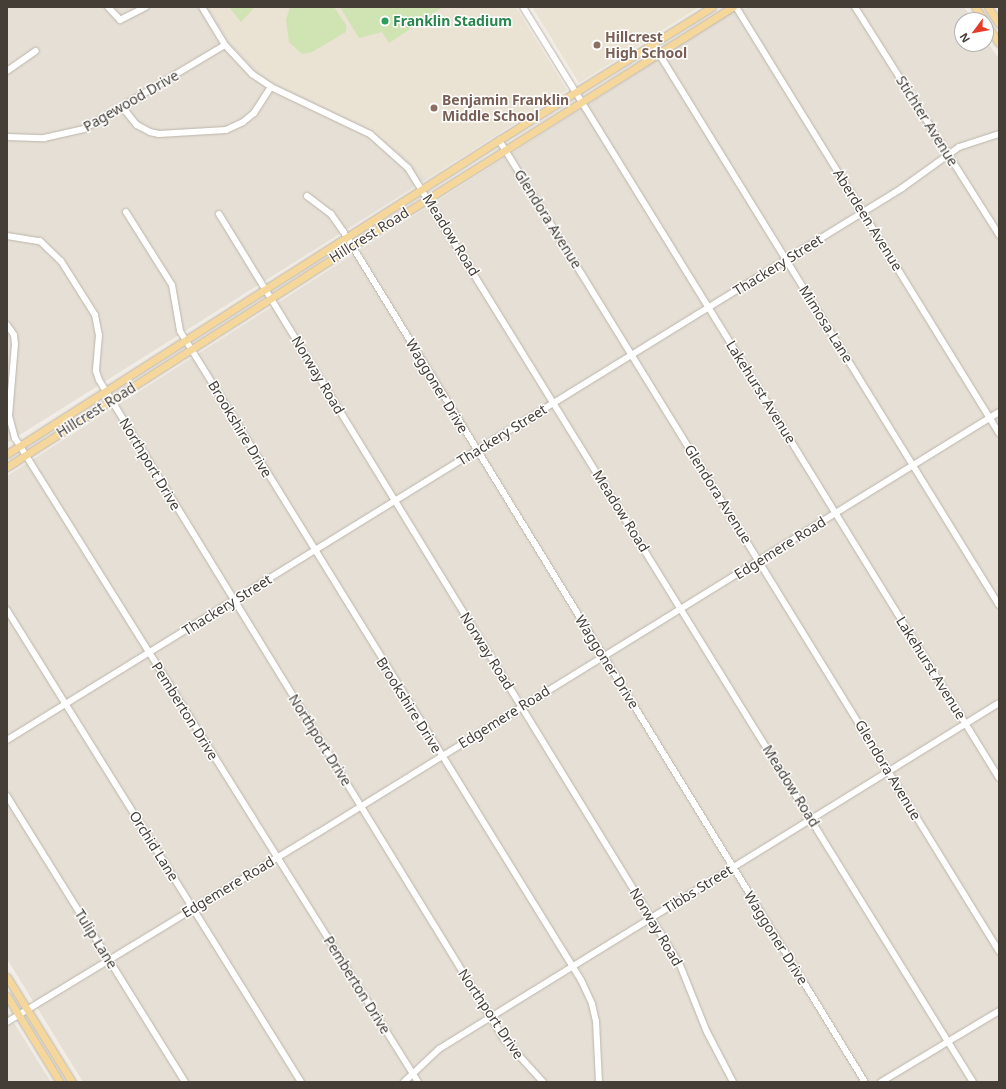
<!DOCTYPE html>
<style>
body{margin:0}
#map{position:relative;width:1006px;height:1089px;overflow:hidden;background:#f2eee7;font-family:"Noto Sans",sans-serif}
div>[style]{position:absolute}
.residential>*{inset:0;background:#e5dfd5}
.education>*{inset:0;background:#eae2d2}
.green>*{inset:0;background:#d0e3b3}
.roads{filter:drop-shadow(0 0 1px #bcb5aa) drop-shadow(0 0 1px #bcb5aa)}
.minor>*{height:6px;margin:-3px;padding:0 3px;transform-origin:3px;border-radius:3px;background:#fff}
.major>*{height:7px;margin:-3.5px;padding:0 3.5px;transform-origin:3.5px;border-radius:3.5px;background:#f5d79c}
.dots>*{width:11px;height:11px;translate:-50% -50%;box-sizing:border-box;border:2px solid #fff;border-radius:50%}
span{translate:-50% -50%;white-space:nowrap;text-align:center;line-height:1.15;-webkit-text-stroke:3px #fff;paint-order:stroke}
.leisure-label{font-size:14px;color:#27864d;font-weight:700}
.left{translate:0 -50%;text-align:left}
.education-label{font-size:14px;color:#785e54;font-weight:700}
.street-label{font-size:14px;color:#443e36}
.frame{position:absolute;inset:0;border:8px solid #443e36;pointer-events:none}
.north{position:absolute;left:954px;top:12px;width:40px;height:40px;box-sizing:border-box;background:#fff;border:1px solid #b4b2af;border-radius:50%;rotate:238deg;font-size:11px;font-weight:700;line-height:16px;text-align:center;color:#443e36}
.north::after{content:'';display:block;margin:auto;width:14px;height:18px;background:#e73b29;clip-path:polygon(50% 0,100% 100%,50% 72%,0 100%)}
</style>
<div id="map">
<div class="residential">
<i style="clip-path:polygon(7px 7px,210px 7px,230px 40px,260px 71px,279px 84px,367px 126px,406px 156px,427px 179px,7px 443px)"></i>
<i style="clip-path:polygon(740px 7px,964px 7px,973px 20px,962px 20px,962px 44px,986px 44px,986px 40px,999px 59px,999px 1082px,83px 1082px,7px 959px,7px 476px)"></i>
<i style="clip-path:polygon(7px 1013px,8px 1013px,51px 1082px,7px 1082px)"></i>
</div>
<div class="education">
<i style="clip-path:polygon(210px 7px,516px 7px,567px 90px,427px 179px,406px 156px,367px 126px,279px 84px,260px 71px,230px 40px)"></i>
<i style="clip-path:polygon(532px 7px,699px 7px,579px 83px)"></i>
</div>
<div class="green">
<i style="clip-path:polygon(229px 7px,255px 7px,241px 22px)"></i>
<i style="clip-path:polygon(290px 7px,334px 7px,346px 25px,346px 32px,312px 52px,302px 54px,289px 42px,286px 20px)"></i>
<i style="clip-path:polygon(340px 7px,443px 7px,389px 43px,382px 32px,359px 38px)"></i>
</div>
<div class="roads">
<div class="minor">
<i style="left:108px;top:7px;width:18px;rotate:47deg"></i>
<i style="left:120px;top:20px;width:29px;rotate:-27deg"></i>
<i style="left:202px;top:7px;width:44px;rotate:58.8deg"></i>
<i style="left:225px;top:45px;width:40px;rotate:47deg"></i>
<i style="left:252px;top:74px;width:23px;rotate:34deg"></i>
<i style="left:271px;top:87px;width:110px;rotate:25.4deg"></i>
<i style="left:370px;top:134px;width:51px;rotate:41.8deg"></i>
<i style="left:408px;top:168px;width:1075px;rotate:58.28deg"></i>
<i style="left:523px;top:7px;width:906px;rotate:58.31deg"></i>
<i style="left:736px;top:7px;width:501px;rotate:58.31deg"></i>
<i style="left:855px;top:7px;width:270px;rotate:57.7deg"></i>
<i style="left:653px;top:44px;width:659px;rotate:58.34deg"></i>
<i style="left:7px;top:71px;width:35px;rotate:-35deg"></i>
<i style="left:123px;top:108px;width:22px;rotate:51deg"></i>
<i style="left:137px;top:125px;width:15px;rotate:28deg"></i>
<i style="left:150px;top:132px;width:9px;rotate:13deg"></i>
<i style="left:159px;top:134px;width:67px;rotate:-3.4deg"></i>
<i style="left:226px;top:130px;width:19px;rotate:-25deg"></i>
<i style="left:243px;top:122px;width:14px;rotate:-39deg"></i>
<i style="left:254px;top:113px;width:31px;rotate:-57deg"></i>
<i style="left:7px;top:137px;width:37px;rotate:2deg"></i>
<i style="left:44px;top:138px;width:41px;rotate:-12.7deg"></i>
<i style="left:84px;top:129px;width:164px;rotate:-30.8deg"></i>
<i style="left:499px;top:140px;width:953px;rotate:58.35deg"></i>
<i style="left:307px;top:196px;width:30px;rotate:37deg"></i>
<i style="left:331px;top:214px;width:21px;rotate:55deg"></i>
<i style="left:343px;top:231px;width:998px;rotate:58.48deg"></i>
<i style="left:126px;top:212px;width:86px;rotate:57.8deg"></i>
<i style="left:172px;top:285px;width:47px;rotate:80.1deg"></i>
<i style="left:180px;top:331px;width:763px;rotate:58.29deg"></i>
<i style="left:581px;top:980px;width:26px;rotate:65deg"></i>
<i style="left:592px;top:1004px;width:17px;rotate:77deg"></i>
<i style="left:596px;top:1021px;width:61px;rotate:87.2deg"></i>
<i style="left:219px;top:214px;width:881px;rotate:58.46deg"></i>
<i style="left:680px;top:965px;width:72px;rotate:68.1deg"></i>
<i style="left:707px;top:1032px;width:56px;rotate:62.5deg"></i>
<i style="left:7px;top:236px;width:33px;rotate:9deg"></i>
<i style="left:40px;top:241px;width:29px;rotate:44deg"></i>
<i style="left:61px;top:261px;width:64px;rotate:57.8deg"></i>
<i style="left:95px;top:315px;width:20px;rotate:79deg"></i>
<i style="left:99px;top:335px;width:36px;rotate:95deg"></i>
<i style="left:96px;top:371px;width:9px;rotate:72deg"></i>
<i style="left:99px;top:380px;width:774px;rotate:58.43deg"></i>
<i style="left:504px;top:1039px;width:58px;rotate:47.8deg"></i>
<i style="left:7px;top:325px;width:12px;rotate:55deg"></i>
<i style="left:14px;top:335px;width:9px;rotate:84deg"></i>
<i style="left:15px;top:344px;width:72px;rotate:94.8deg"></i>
<i style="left:9px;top:416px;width:23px;rotate:75deg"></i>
<i style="left:15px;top:438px;width:760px;rotate:57.96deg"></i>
<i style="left:7px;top:610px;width:556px;rotate:58.08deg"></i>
<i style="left:7px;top:740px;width:1052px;rotate:-31.66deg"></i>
<i style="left:902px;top:188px;width:70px;rotate:-35.7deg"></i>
<i style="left:959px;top:147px;width:42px;rotate:-18deg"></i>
<i style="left:7px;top:796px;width:337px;rotate:58.1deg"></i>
<i style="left:7px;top:1022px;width:364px;rotate:-31.3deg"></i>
<i style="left:318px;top:833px;width:801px;rotate:-31.72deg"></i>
<i style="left:404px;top:1082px;width:48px;rotate:-43.3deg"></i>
<i style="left:439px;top:1049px;width:658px;rotate:-31.71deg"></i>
<i style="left:881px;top:1082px;width:138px;rotate:-31deg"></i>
</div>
<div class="major">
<i style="left:975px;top:7px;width:16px;rotate:55deg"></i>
<i style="left:988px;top:7px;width:20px;rotate:57deg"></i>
<i style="left:986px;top:24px;width:23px;rotate:56deg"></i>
<i style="left:7px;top:454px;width:584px;rotate:-32.55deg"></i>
<i style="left:499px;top:140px;width:251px;rotate:-32deg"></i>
<i style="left:7px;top:467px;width:360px;rotate:-32.6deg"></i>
<i style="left:310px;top:273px;width:500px;rotate:-32.2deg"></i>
<i style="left:7px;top:977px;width:123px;rotate:58.2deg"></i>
<i style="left:7px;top:996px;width:101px;rotate:58.4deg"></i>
</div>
</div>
<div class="dots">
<i style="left:385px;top:21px;background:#2e9e5b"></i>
<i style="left:597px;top:45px;background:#8d6e63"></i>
<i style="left:434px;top:108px;background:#8d6e63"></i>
</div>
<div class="leisure-label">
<span class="left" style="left:393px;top:21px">Franklin Stadium</span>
</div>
<div class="education-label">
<span class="left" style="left:605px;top:45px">Hillcrest<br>High School</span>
<span class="left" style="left:442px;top:108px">Benjamin Franklin<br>Middle School</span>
</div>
<div class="street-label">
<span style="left:131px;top:101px;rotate:-30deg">Pagewood Drive</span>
<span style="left:927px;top:121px;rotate:58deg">Stichter Avenue</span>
<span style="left:548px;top:219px;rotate:58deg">Glendora Avenue</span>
<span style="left:868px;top:220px;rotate:58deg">Aberdeen Avenue</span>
<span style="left:369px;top:235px;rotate:-32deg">Hillcrest Road</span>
<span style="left:451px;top:235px;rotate:58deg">Meadow Road</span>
<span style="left:778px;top:265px;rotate:-32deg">Thackery Street</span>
<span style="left:826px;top:324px;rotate:58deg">Mimosa Lane</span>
<span style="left:318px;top:375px;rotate:59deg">Norway Road</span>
<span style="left:437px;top:386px;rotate:59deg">Waggoner Drive</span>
<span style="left:761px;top:392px;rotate:58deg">Lakehurst Avenue</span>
<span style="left:96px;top:410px;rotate:-32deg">Hillcrest Road</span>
<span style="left:240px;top:429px;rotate:59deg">Brookshire Drive</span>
<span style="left:502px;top:435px;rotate:-32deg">Thackery Street</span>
<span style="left:150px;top:464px;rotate:59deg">Northport Drive</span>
<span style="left:718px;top:494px;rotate:58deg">Glendora Avenue</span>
<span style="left:621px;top:511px;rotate:58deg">Meadow Road</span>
<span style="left:780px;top:548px;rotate:-32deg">Edgemere Road</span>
<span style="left:227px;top:605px;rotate:-32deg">Thackery Street</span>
<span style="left:487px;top:651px;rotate:58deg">Norway Road</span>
<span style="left:607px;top:662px;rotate:58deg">Waggoner Drive</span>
<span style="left:931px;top:668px;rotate:58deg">Lakehurst Avenue</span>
<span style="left:409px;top:705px;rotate:58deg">Brookshire Drive</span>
<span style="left:185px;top:711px;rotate:58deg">Pemberton Drive</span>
<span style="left:504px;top:717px;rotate:-32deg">Edgemere Road</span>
<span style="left:320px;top:740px;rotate:58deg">Northport Drive</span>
<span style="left:888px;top:770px;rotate:59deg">Glendora Avenue</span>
<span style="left:791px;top:786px;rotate:58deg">Meadow Road</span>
<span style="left:154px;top:846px;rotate:58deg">Orchid Lane</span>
<span style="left:228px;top:887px;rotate:-31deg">Edgemere Road</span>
<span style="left:698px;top:889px;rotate:-32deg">Tibbs Street</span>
<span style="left:656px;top:927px;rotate:59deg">Norway Road</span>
<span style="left:776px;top:938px;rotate:58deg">Waggoner Drive</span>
<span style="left:96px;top:939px;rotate:58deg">Tulip Lane</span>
<span style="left:357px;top:985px;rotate:58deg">Pemberton Drive</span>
<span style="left:491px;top:1014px;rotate:56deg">Northport Drive</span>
</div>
<div class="frame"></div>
<div class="north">N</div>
</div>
